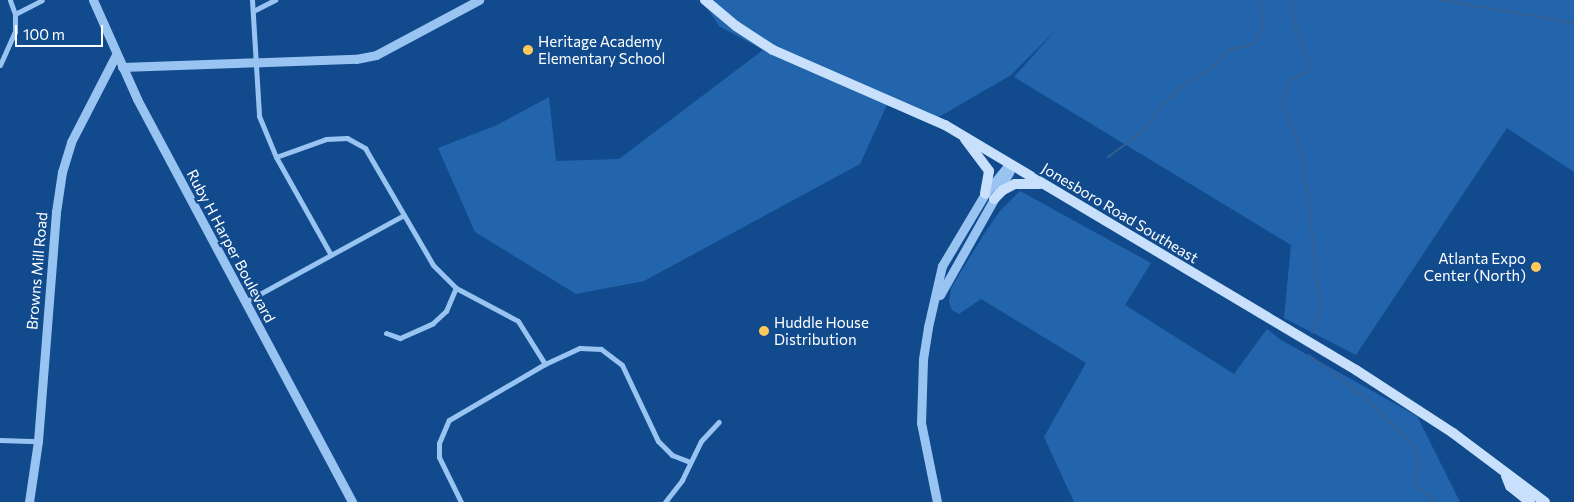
<!DOCTYPE html>
<style>
body{margin:0}
#map{position:relative;width:1574px;height:502px;overflow:hidden;background:#114b8d;font-family:Commissioner,sans-serif}
div>[style]{position:absolute}
.green>*{inset:0;background:#2265ad}
.stream>*{height:2px;margin:-1px;padding:0 1px;transform-origin:1px;border-radius:1px;background:#356091}
.minor>*{height:5px;margin:-2.5px;padding:0 2.5px;transform-origin:2.5px;border-radius:2.5px;background:#99c4f2}
.tertiary>*{height:9px;margin:-4.5px;padding:0 4.5px;transform-origin:4.5px;border-radius:4.5px;background:#99c4f2}
.secondary>*{height:10px;margin:-5px;padding:0 5px;transform-origin:5px;border-radius:5px;background:#c8e0fc}
.dots>*{width:14px;height:14px;translate:-50% -50%;box-sizing:border-box;border:2px solid #114b8d;border-radius:50%}
span{translate:-50% -50%;white-space:nowrap;text-align:center;line-height:1.15;-webkit-text-stroke:4.5px #114b8d;paint-order:stroke}
.poi-label{font-size:15px;color:#fff}
.left{translate:0 -50%;text-align:left}
.right{translate:-100% -50%;text-align:right}
.street-label{font-size:15px;color:#fff}
.scale{position:absolute;left:15px;top:25px;width:88px;height:22px;box-sizing:border-box;border:2px solid #fff;border-top:0;padding-left:6px;font-size:15px;line-height:18px;white-space:nowrap;color:#fff;-webkit-text-stroke:4px #114b8d;paint-order:stroke}
</style>
<div id="map">
<div class="green">
<i style="clip-path:polygon(702px 0,1574px 0,1574px 172px,1507px 128px,1356px 355px,1284px 318px,1291px 245px,1014px 77px,1056px 30px,1011px 75px,932px 121px,890px 98px,860px 164px,644px 281px,576px 294px,475px 232px,438px 148px,497px 125px,549px 97px,556px 161px,619px 159px,763px 50px,719px 26px)"></i>
<i style="clip-path:polygon(1020px 191px,1151px 263px,1125px 305px,1234px 374px,1267px 329px,1281px 340px,1417px 416px,1460px 502px,1074px 502px,1044px 437px,1086px 363px,981px 299px,959px 314px,952px 310px,949px 303px,951px 288px,984px 234px,1000px 211px)"></i>
</div>
<div class="stream">
<i style="left:1291px;top:0;width:25px;rotate:81deg"></i>
<i style="left:1295px;top:25px;width:43px;rotate:71.1deg"></i>
<i style="left:1309px;top:66px;width:9px;rotate:126deg"></i>
<i style="left:1304px;top:73px;width:17px;rotate:152deg"></i>
<i style="left:1289px;top:81px;width:25px;rotate:106deg"></i>
<i style="left:1282px;top:105px;width:44px;rotate:65.8deg"></i>
<i style="left:1300px;top:145px;width:52px;rotate:81.1deg"></i>
<i style="left:1308px;top:196px;width:114px;rotate:83.9deg"></i>
<i style="left:1320px;top:309px;width:25px;rotate:108deg"></i>
<i style="left:1440px;top:0;width:136px;rotate:9.7deg"></i>
<i style="left:1108px;top:157px;width:41px;rotate:-36deg"></i>
<i style="left:1141px;top:133px;width:35px;rotate:-53deg"></i>
<i style="left:1162px;top:105px;width:26px;rotate:-43deg"></i>
<i style="left:1181px;top:87px;width:43px;rotate:-32.6deg"></i>
<i style="left:1217px;top:64px;width:18px;rotate:-52deg"></i>
<i style="left:1228px;top:50px;width:26px;rotate:-13deg"></i>
<i style="left:1253px;top:44px;width:17px;rotate:-59deg"></i>
<i style="left:1262px;top:29px;width:29px;rotate:-92deg"></i>
<i style="left:1309px;top:355px;width:69px;rotate:37.4deg"></i>
<i style="left:1364px;top:397px;width:70px;rotate:44.4deg"></i>
<i style="left:1414px;top:446px;width:17px;rotate:73deg"></i>
<i style="left:1419px;top:462px;width:17px;rotate:100deg"></i>
<i style="left:1416px;top:479px;width:9px;rotate:72deg"></i>
<i style="left:1419px;top:488px;width:21px;rotate:41deg"></i>
</div>
<div class="minor">
<i style="left:252px;top:0;width:116px;rotate:86.5deg"></i>
<i style="left:259px;top:116px;width:44px;rotate:67.5deg"></i>
<i style="left:276px;top:157px;width:112px;rotate:60.7deg"></i>
<i style="left:253px;top:11px;width:25px;rotate:-27deg"></i>
<i style="left:15px;top:14px;width:30px;rotate:-27deg"></i>
<i style="left:0;top:65px;width:36px;rotate:-66deg"></i>
<i style="left:15px;top:32px;width:18px;rotate:-90deg"></i>
<i style="left:15px;top:14px;width:15px;rotate:-110deg"></i>
<i style="left:276px;top:157px;width:53px;rotate:-19.8deg"></i>
<i style="left:326px;top:139px;width:21px;rotate:-3deg"></i>
<i style="left:347px;top:138px;width:21px;rotate:29deg"></i>
<i style="left:365px;top:148px;width:135px;rotate:59.8deg"></i>
<i style="left:433px;top:265px;width:33px;rotate:45deg"></i>
<i style="left:456px;top:288px;width:70px;rotate:28deg"></i>
<i style="left:518px;top:321px;width:51px;rotate:57.9deg"></i>
<i style="left:245px;top:302px;width:181px;rotate:-28.7deg"></i>
<i style="left:386px;top:333px;width:15px;rotate:20deg"></i>
<i style="left:400px;top:338px;width:36px;rotate:-24deg"></i>
<i style="left:433px;top:323px;width:18px;rotate:-43deg"></i>
<i style="left:446px;top:311px;width:25px;rotate:-67deg"></i>
<i style="left:0;top:440px;width:38px;rotate:2deg"></i>
<i style="left:461px;top:502px;width:50px;rotate:-116.1deg"></i>
<i style="left:439px;top:457px;width:14px;rotate:-90deg"></i>
<i style="left:439px;top:443px;width:25px;rotate:-67deg"></i>
<i style="left:449px;top:420px;width:111px;rotate:-30.3deg"></i>
<i style="left:545px;top:364px;width:38px;rotate:-25deg"></i>
<i style="left:580px;top:348px;width:21px;rotate:3deg"></i>
<i style="left:601px;top:349px;width:26px;rotate:37deg"></i>
<i style="left:622px;top:365px;width:84px;rotate:64.7deg"></i>
<i style="left:658px;top:441px;width:20px;rotate:45deg"></i>
<i style="left:672px;top:455px;width:19px;rotate:21deg"></i>
<i style="left:665px;top:502px;width:28px;rotate:-52deg"></i>
<i style="left:682px;top:480px;width:43px;rotate:-64deg"></i>
<i style="left:701px;top:441px;width:26px;rotate:-47deg"></i>
</div>
<div class="tertiary">
<i style="left:93px;top:0;width:108px;rotate:66deg"></i>
<i style="left:137px;top:99px;width:457px;rotate:61.9deg"></i>
<i style="left:122px;top:67px;width:234px;rotate:-2deg"></i>
<i style="left:356px;top:59px;width:20px;rotate:-11deg"></i>
<i style="left:376px;top:55px;width:117px;rotate:-28.1deg"></i>
<i style="left:940px;top:295px;width:142px;rotate:-60.6deg"></i>
<i style="left:29px;top:502px;width:62px;rotate:-81.6deg"></i>
<i style="left:38px;top:441px;width:230px;rotate:-85.5deg"></i>
<i style="left:56px;top:212px;width:40px;rotate:-81.5deg"></i>
<i style="left:62px;top:172px;width:31px;rotate:-73deg"></i>
<i style="left:71px;top:142px;width:98px;rotate:-62.7deg"></i>
<i style="left:937px;top:502px;width:81px;rotate:-101.4deg"></i>
<i style="left:921px;top:423px;width:64px;rotate:-88.2deg"></i>
<i style="left:923px;top:359px;width:32px;rotate:-81deg"></i>
<i style="left:928px;top:327px;width:63px;rotate:-77.1deg"></i>
<i style="left:942px;top:266px;width:84px;rotate:-59.2deg"></i>
<i style="left:985px;top:194px;width:38px;rotate:-51deg"></i>
</div>
<div class="secondary">
<i style="left:705px;top:0;width:40px;rotate:40deg"></i>
<i style="left:736px;top:26px;width:44px;rotate:33deg"></i>
<i style="left:773px;top:50px;width:188px;rotate:23.6deg"></i>
<i style="left:945px;top:125px;width:478px;rotate:30.8deg"></i>
<i style="left:1356px;top:370px;width:116px;rotate:33deg"></i>
<i style="left:1453px;top:433px;width:115px;rotate:36.9deg"></i>
<i style="left:965px;top:139px;width:40px;rotate:53deg"></i>
<i style="left:989px;top:171px;width:23px;rotate:100deg"></i>
<i style="left:994px;top:199px;width:13px;rotate:-45deg"></i>
<i style="left:1003px;top:190px;width:13px;rotate:-27deg"></i>
<i style="left:1015px;top:184px;width:25px"></i>
<i style="left:1506px;top:476px;width:11px;rotate:68deg"></i>
<i style="left:1510px;top:486px;width:26px;rotate:39deg"></i>
</div>
<div class="dots">
<i style="left:528px;top:50px;background:#ffca5a"></i>
<i style="left:1536px;top:267px;background:#ffca5a"></i>
<i style="left:764px;top:331px;background:#ffca5a"></i>
</div>
<div class="poi-label">
<span class="left" style="left:538px;top:50px">Heritage Academy<br>Elementary School</span>
<span class="right" style="left:1526px;top:267px">Atlanta Expo<br>Center (North)</span>
<span class="left" style="left:774px;top:331px">Huddle House<br>Distribution</span>
</div>
<div class="street-label">
<span style="left:1120px;top:213px;rotate:31deg">Jonesboro Road Southeast</span>
<span style="left:231px;top:246px;rotate:62deg">Ruby H Harper Boulevard</span>
<span style="left:37px;top:271px;rotate:-85deg">Browns Mill Road</span>
</div>
<div class="scale">100 m</div>
</div>
